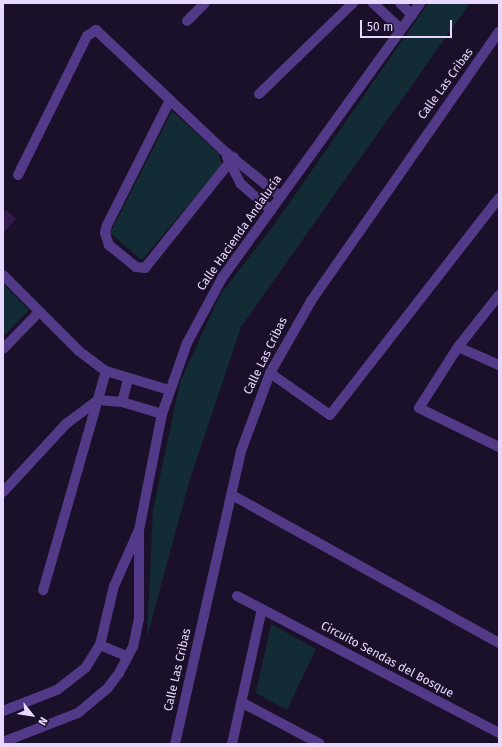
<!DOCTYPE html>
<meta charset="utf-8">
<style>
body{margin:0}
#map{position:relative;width:502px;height:747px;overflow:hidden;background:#1b1029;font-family:"Fira Sans",sans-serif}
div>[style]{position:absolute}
.green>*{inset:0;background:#132b34}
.building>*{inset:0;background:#321b4b}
.minor>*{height:10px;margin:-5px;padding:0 5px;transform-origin:5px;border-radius:5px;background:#533a89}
span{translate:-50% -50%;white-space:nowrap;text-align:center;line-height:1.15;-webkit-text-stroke:4px #1b1029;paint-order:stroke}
.street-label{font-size:12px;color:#e7d8ff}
.frame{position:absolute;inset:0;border:4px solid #e7d8ff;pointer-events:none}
.north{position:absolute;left:12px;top:695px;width:40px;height:40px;-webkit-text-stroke:3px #1b1029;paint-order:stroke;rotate:120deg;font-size:11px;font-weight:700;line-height:16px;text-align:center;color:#e7d8ff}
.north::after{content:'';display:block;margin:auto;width:14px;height:18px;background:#e7d8ff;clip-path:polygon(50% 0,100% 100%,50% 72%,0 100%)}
.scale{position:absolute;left:360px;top:20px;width:92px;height:18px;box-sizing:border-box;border:2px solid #e7d8ff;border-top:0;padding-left:5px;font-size:12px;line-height:14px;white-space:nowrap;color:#e7d8ff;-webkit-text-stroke:3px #1b1029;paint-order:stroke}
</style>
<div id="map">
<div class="green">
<i style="clip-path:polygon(428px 3px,470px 3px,241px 327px,189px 482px,147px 637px,153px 510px,180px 382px,220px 295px,274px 225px)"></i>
<i style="clip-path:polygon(172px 111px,219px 154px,222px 165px,142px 260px,110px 233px)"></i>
<i style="clip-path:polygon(3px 284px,29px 310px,3px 337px)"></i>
<i style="clip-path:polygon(271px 624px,316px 649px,287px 710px,256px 693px)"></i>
</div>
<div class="building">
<i style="clip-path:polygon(6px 210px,16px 219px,3px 233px,3px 214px)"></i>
</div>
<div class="minor">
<i style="left:373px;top:3px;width:38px;rotate:43deg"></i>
<i style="left:400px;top:3px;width:17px;rotate:45deg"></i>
<i style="left:187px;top:21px;width:25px;rotate:-45deg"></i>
<i style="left:259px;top:94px;width:131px;rotate:-44.1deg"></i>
<i style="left:170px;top:100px;width:140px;rotate:116.7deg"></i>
<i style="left:107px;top:225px;width:8px;rotate:104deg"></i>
<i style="left:105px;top:233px;width:13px;rotate:72deg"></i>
<i style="left:109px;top:245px;width:35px;rotate:39deg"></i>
<i style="left:136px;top:267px;width:9px;rotate:6deg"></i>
<i style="left:145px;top:268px;width:142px;rotate:-51.3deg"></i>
<i style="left:227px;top:157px;width:30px;rotate:63deg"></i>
<i style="left:241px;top:184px;width:40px;rotate:41deg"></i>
<i style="left:18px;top:175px;width:155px;rotate:-63.6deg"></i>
<i style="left:87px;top:36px;width:11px;rotate:-34deg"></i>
<i style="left:96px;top:30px;width:175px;rotate:43.4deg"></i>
<i style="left:223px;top:150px;width:73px;rotate:38.9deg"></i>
<i style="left:3px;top:275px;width:107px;rotate:45deg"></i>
<i style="left:79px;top:351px;width:34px;rotate:37deg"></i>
<i style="left:106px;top:371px;width:228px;rotate:106deg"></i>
<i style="left:499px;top:295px;width:66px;rotate:128.3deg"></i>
<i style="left:458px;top:347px;width:72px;rotate:122.6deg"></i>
<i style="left:419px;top:408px;width:89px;rotate:26deg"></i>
<i style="left:458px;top:347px;width:45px;rotate:23.7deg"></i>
<i style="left:3px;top:349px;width:52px;rotate:-45.8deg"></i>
<i style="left:106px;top:371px;width:66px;rotate:16.8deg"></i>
<i style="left:270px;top:373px;width:73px;rotate:35deg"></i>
<i style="left:330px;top:415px;width:275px;rotate:-52.1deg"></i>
<i style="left:122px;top:402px;width:23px;rotate:-75deg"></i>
<i style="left:3px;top:492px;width:93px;rotate:-47.2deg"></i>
<i style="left:66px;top:424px;width:40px;rotate:-37deg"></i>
<i style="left:98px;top:400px;width:24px;rotate:5deg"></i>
<i style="left:122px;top:402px;width:42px;rotate:16.7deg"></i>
<i style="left:232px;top:495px;width:305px;rotate:29deg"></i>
<i style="left:237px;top:596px;width:296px;rotate:27.6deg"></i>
<i style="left:100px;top:645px;width:30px;rotate:23deg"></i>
<i style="left:241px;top:702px;width:89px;rotate:28deg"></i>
<i style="left:3px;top:711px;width:58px;rotate:-21.3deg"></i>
<i style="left:57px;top:690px;width:37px;rotate:-38deg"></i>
<i style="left:86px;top:667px;width:26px;rotate:-58deg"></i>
<i style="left:100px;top:645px;width:61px;rotate:-76.7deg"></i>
<i style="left:114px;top:586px;width:59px;rotate:-66deg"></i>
<i style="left:3px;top:742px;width:80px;rotate:-21.1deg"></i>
<i style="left:78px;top:713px;width:38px;rotate:-40deg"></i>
<i style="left:107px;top:689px;width:20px;rotate:-53deg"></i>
<i style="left:119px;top:673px;width:30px;rotate:-62deg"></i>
<i style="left:133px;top:647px;width:29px;rotate:-78deg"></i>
<i style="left:139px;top:619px;width:89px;rotate:-90deg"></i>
<i style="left:139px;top:530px;width:118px;rotate:-78.8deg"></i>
<i style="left:162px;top:414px;width:75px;rotate:-70.6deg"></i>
<i style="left:187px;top:343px;width:74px;rotate:-61.7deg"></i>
<i style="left:222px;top:278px;width:339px;rotate:-54.2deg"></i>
<i style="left:175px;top:744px;width:300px;rotate:-77.3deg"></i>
<i style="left:241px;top:451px;width:83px;rotate:-69.6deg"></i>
<i style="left:270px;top:373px;width:83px;rotate:-60.3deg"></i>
<i style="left:311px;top:301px;width:328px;rotate:-55.1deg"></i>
<i style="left:232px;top:744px;width:138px;rotate:-77.5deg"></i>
</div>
<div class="street-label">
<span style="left:446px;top:84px;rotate:-54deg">Calle Las Cribas</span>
<span style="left:240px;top:233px;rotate:-55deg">Calle Hacienda Andalucía</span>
<span style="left:266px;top:356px;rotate:-64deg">Calle Las Cribas</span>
<span style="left:387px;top:660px;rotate:28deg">Circuito Sendas del Bosque</span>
<span style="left:178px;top:670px;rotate:-77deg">Calle Las Cribas</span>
</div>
<div class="frame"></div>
<div class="north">N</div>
<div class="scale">50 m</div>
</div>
